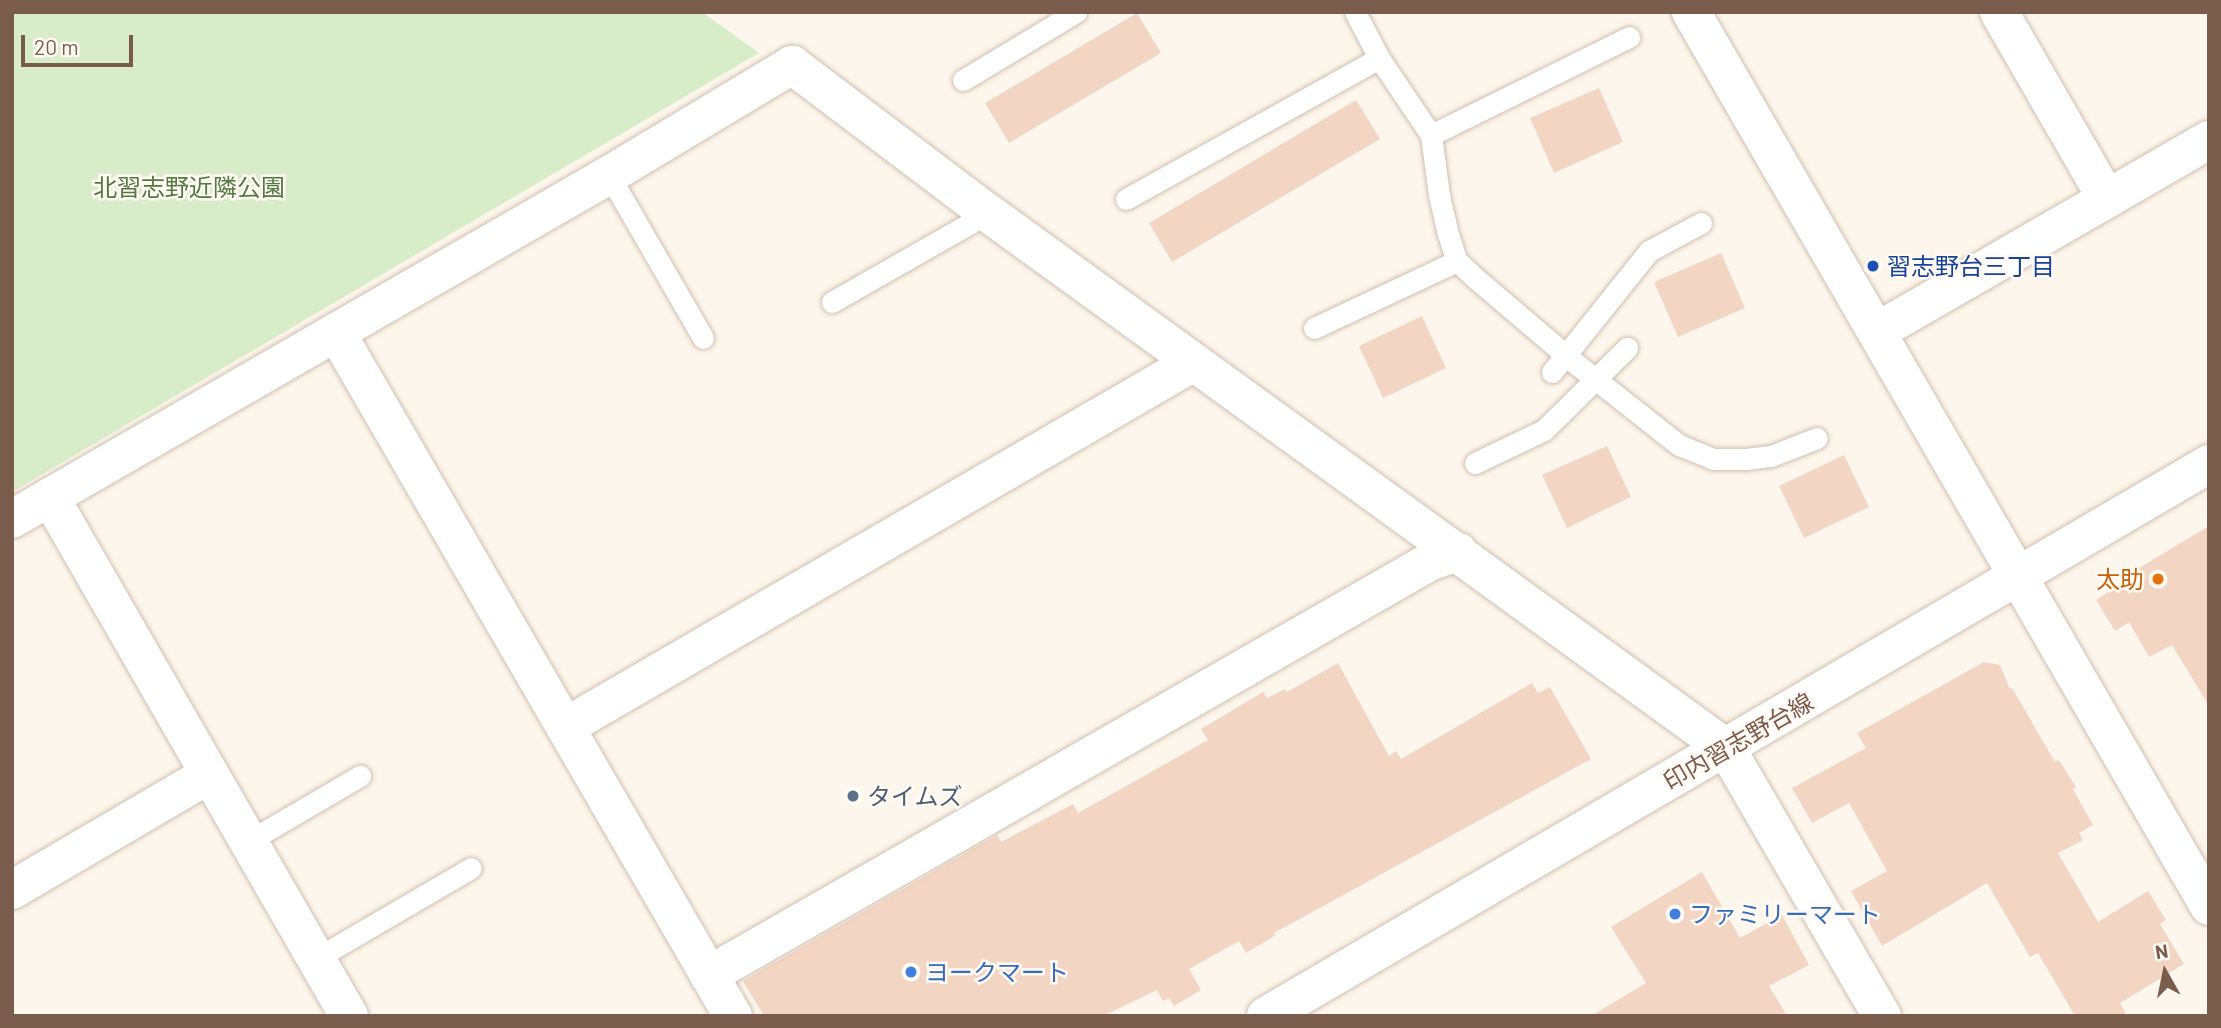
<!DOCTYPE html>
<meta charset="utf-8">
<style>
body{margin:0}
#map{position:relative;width:2221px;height:1028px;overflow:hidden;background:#fdf6ec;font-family:Barlow,"Noto Sans JP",sans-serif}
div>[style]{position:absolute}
.green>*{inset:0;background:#d8ecc9}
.building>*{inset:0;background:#f3d5c3}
.roads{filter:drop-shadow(0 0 2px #d1beb0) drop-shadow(0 0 2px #d1beb0)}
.lane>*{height:21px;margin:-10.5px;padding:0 10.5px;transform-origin:10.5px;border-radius:10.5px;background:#fff}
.street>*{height:38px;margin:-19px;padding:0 19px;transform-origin:19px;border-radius:19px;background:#fff}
.secondary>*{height:38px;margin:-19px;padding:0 19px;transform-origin:19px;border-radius:19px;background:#fff}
.dots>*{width:19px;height:19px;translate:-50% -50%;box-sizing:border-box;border:4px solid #fffaf3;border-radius:50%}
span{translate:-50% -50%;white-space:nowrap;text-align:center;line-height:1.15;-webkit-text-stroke:5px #fffaf3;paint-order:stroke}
.park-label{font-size:24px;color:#537a41}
.transit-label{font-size:24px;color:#164399}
.left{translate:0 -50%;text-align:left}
.food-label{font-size:24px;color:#c56008}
.right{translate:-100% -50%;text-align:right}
.street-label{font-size:24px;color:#7a5c4d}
.service-label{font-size:24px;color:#4e5e75}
.shop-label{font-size:24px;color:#366cbe}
.frame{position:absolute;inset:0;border:14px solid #7a5c4d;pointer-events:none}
.north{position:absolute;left:2130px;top:937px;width:70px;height:70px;-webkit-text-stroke:5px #fffaf3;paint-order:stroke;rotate:351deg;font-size:19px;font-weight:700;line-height:28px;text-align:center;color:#7a5c4d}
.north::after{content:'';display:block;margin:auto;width:24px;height:32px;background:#7a5c4d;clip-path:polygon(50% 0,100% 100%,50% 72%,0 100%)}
.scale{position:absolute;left:21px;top:35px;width:112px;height:32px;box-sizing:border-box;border:4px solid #7a5c4d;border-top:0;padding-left:9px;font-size:21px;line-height:24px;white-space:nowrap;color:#7a5c4d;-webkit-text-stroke:5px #fffaf3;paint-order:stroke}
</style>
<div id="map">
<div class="green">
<i style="clip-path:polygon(12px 12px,702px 12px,759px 53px,12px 492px)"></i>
</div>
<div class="building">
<i style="clip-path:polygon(1137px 13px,1161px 53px,1009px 143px,985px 103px)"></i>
<i style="clip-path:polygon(1599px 88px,1623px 142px,1554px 173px,1530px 118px)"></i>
<i style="clip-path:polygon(1356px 100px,1380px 139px,1172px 262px,1149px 223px)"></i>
<i style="clip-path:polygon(1721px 253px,1745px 308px,1678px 337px,1654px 282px)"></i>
<i style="clip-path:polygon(1422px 316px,1446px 368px,1383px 398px,1359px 346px)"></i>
<i style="clip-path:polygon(1607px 446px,1631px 497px,1567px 528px,1542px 475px)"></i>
<i style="clip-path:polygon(1844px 455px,1869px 507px,1804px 538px,1779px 486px)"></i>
<i style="clip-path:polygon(2209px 526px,2209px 706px,2172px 645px,2149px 657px,2129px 622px,2115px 631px,2096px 600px,2141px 571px,2139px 568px)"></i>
<i style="clip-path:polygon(1984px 662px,2000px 665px,2010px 689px,2012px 688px,2055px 762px,2059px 760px,2076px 787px,2073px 789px,2093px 825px,2079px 833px,2083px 840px,2058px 853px,2098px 922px,2148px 891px,2166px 920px,2160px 924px,2184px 964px,2120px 1003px,2127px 1016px,2075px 1016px,2038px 953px,2030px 957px,1987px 883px,1882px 946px,1851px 891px,1887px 871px,1849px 803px,1812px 823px,1792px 788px,1866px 748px,1857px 733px)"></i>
<i style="clip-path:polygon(1338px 663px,1389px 756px,1396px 751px,1401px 759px,1532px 683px,1538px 693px,1550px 687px,1591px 759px,1274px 933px,1276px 935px,1246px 953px,1239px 941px,1189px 969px,1201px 990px,1174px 1006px,1169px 998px,1163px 1001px,1157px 990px,1103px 1016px,764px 1016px,743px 981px,997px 835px,1001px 842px,1073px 804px,1078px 813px,1208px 740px,1201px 729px,1263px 692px,1267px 698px,1285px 689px,1287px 692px)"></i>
<i style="clip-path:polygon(1702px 872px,1740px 938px,1782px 915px,1809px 965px,1769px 986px,1787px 1016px,1591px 1016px,1646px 983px,1611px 927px)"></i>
</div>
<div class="roads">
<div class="lane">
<i style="left:1355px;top:12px;width:52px;rotate:62.4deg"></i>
<i style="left:1379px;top:58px;width:93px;rotate:56deg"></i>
<i style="left:1431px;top:135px;width:61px;rotate:82.4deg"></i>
<i style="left:1439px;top:195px;width:37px;rotate:77deg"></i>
<i style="left:1447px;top:231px;width:32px;rotate:72deg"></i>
<i style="left:1457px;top:261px;width:23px;rotate:43deg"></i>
<i style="left:1474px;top:277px;width:133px;rotate:40.4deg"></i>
<i style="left:1575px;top:363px;width:132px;rotate:38.3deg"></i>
<i style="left:1679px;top:445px;width:37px;rotate:22deg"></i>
<i style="left:1713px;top:459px;width:33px"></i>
<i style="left:1746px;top:459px;width:25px;rotate:-7deg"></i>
<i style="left:1771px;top:456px;width:49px;rotate:-21.4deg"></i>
<i style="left:963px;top:80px;width:132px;rotate:-31deg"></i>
<i style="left:1431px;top:135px;width:221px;rotate:-26.3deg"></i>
<i style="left:609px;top:175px;width:188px;rotate:60deg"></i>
<i style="left:1126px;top:199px;width:290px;rotate:-29.1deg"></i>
<i style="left:832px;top:302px;width:180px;rotate:-29.7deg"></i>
<i style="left:1314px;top:328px;width:158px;rotate:-25.1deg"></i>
<i style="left:1552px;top:372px;width:155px;rotate:-51.3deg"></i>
<i style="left:1649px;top:251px;width:59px;rotate:-28.3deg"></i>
<i style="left:1475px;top:463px;width:76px;rotate:-25.6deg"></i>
<i style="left:1544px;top:430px;width:117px;rotate:-44.7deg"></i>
<i style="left:249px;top:841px;width:129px;rotate:-30.4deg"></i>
<i style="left:317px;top:958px;width:178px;rotate:-30.3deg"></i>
</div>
<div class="street">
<i style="left:1999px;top:12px;width:216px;rotate:60deg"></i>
<i style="left:1878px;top:331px;width:382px;rotate:-30deg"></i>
<i style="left:336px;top:332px;width:791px;rotate:59.87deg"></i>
<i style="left:50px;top:497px;width:599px;rotate:60.05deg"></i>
<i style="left:12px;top:519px;width:689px;rotate:-29.95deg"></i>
<i style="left:609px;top:175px;width:214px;rotate:-31deg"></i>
<i style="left:792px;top:65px;width:246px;rotate:37.1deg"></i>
<i style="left:988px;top:213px;width:912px;rotate:35.94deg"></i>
<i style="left:1726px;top:748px;width:310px;rotate:59.8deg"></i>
<i style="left:565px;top:727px;width:727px;rotate:-30.13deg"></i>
<i style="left:12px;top:890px;width:229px;rotate:-30.4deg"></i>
<i style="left:709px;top:975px;width:832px;rotate:-29.83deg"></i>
<i style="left:1431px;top:561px;width:29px;rotate:-18deg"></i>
</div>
<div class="secondary">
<i style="left:1691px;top:12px;width:1033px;rotate:59.91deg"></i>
<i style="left:1266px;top:1016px;width:1093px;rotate:-30.34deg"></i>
</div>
</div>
<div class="dots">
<i style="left:1873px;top:266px;background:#1a4fb4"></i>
<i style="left:2158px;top:579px;background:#e8710a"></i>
<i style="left:853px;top:796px;background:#5c6f8a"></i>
<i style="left:1675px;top:914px;background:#3f7fe0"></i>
<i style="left:911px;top:972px;background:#3f7fe0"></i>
</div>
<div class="park-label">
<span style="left:189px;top:187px">北習志野近隣公園</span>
</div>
<div class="transit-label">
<span class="left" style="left:1887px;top:266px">習志野台三丁目</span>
</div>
<div class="food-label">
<span class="right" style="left:2144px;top:579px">太助</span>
</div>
<div class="street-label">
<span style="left:1738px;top:741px;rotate:-30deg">印内習志野台線</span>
</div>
<div class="service-label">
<span class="left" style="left:867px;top:796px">タイムズ</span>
</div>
<div class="shop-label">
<span class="left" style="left:1689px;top:914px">ファミリーマート</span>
<span class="left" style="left:925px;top:972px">ヨークマート</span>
</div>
<div class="frame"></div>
<div class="north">N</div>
<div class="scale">20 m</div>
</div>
